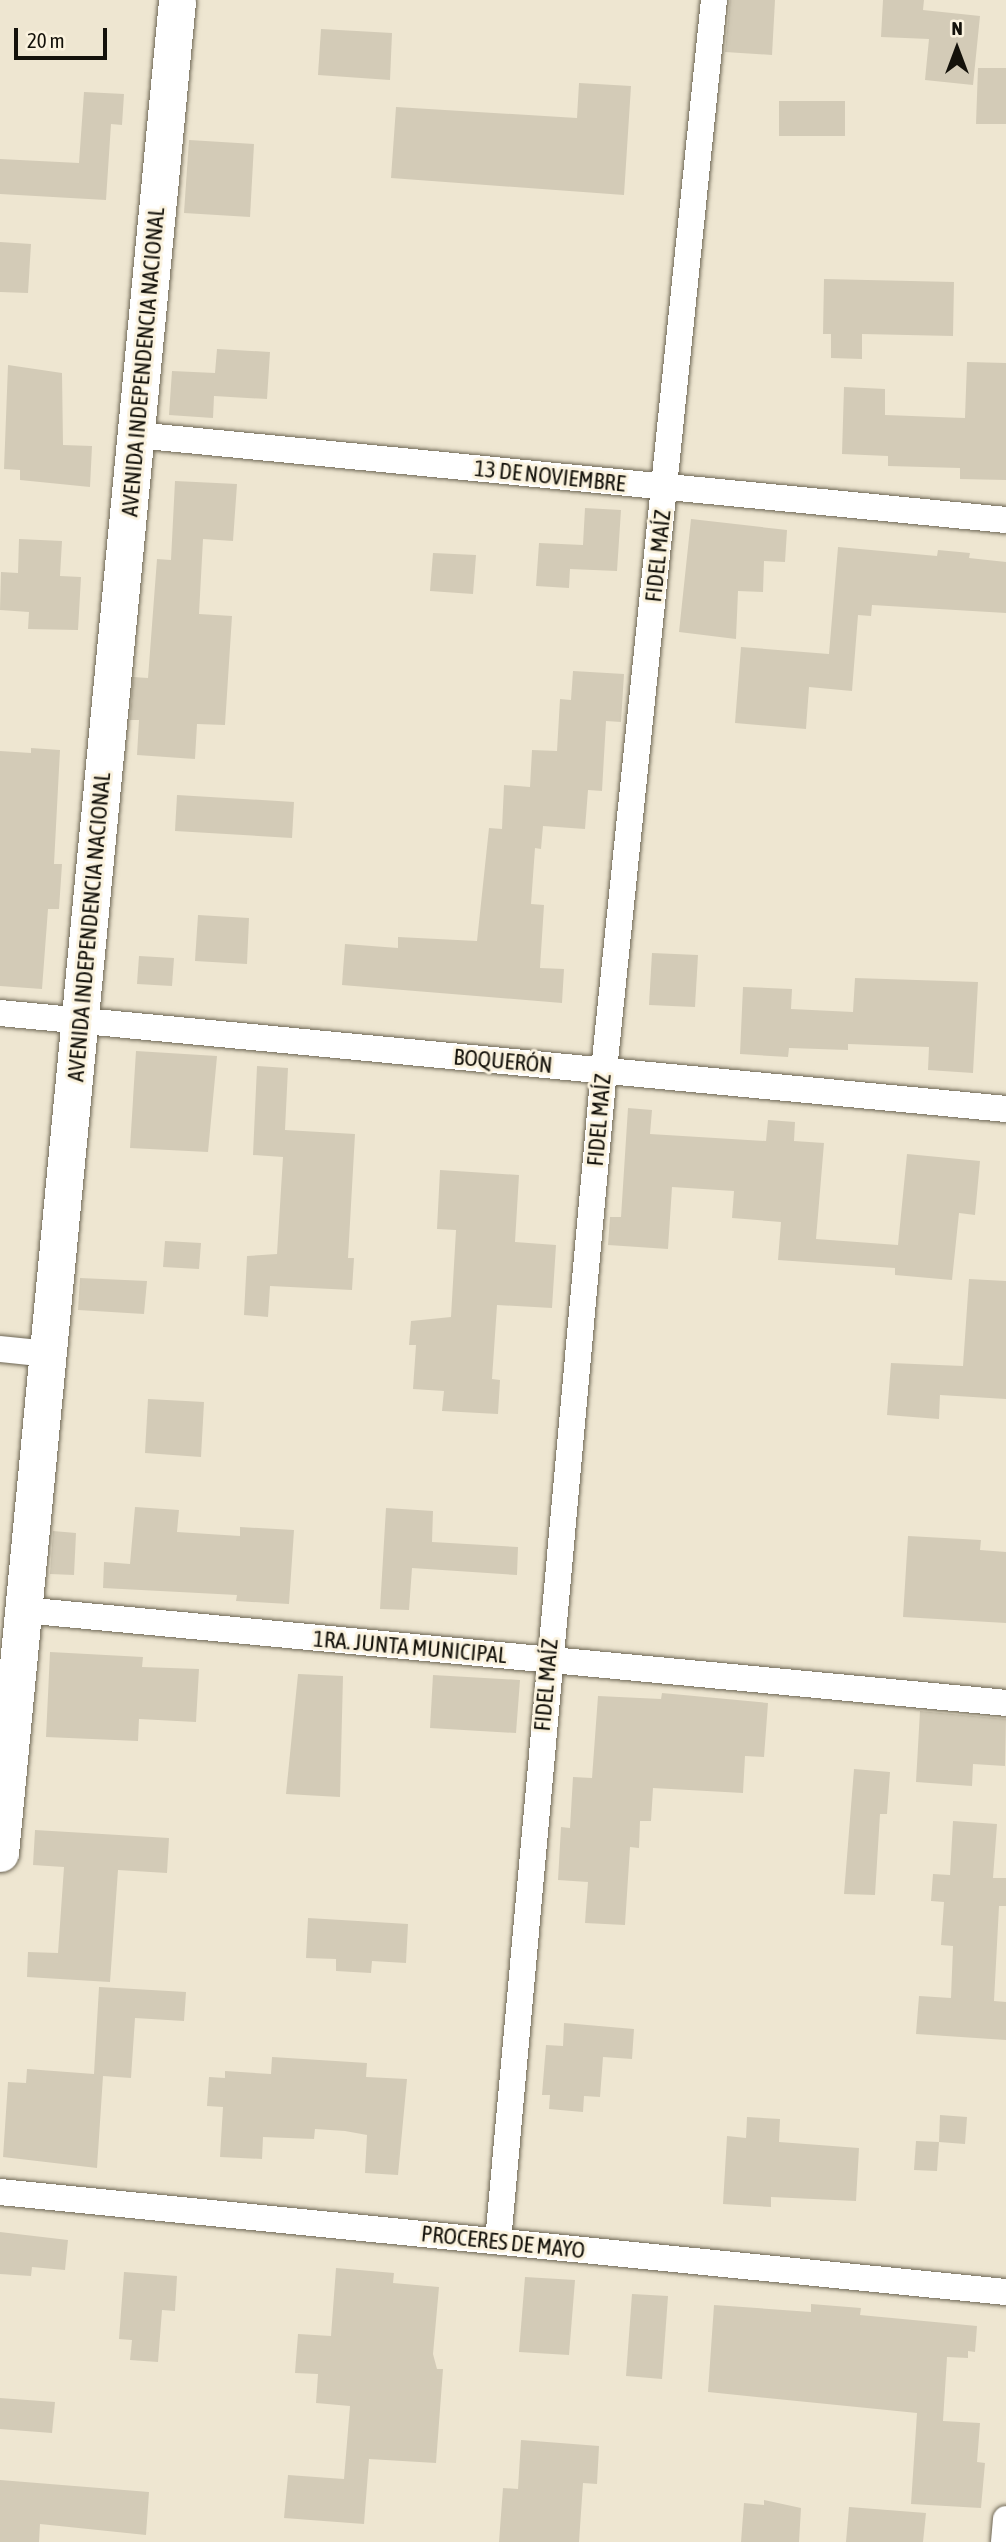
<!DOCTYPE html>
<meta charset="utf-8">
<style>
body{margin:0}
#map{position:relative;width:1006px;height:2542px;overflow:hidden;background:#eee6d1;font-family:"Asap Condensed",sans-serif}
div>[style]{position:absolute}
.building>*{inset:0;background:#d3cbb7}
.roads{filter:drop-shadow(0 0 2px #6c6553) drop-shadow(0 0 2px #6c6553)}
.minor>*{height:26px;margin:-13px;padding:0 13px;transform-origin:13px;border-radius:13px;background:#fff}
.secondary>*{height:37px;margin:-18.5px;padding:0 18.5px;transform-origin:18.5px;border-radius:18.5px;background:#fff}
span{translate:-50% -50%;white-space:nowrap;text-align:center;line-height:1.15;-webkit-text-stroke:6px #fbf3df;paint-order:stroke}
.street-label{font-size:23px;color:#14120b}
.north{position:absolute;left:922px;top:14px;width:70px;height:70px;-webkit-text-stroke:5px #fbf3df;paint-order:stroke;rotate:0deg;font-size:19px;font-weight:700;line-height:28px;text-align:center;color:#14120b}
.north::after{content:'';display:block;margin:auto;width:24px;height:32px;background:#14120b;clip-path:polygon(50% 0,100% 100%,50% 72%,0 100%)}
.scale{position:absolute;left:14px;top:28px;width:93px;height:32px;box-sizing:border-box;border:4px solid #14120b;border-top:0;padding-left:9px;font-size:21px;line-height:24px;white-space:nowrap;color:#14120b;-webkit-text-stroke:5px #fbf3df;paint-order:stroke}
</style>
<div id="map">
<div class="building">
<i style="clip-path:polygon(730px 0,775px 0,772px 55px,725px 52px)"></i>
<i style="clip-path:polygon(883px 0,924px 0,923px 10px,980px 16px,973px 85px,925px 80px,929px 39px,881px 37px)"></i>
<i style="clip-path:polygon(321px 29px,392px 33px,390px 80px,318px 75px)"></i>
<i style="clip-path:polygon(978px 68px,1006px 68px,1006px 124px,976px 124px)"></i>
<i style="clip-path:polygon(579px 83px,631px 86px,624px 195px,391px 178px,396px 107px,577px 118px)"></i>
<i style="clip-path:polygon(84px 92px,124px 94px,122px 125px,111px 124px,106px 200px,0 194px,0 159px,79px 163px)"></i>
<i style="clip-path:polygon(779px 101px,845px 101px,845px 136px,779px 136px)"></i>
<i style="clip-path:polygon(189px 140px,254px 144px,250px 217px,184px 213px)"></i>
<i style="clip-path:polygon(0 242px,31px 244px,28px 293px,0 292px)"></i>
<i style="clip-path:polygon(824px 279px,954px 282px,953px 336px,862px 334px,862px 359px,831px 358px,831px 334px,823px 334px)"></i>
<i style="clip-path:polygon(217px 349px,270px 352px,267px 399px,214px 396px,213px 418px,169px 415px,172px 371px,215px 373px)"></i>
<i style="clip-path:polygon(967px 362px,1006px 363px,1006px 480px,960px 479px,960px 468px,888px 466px,888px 456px,842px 454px,844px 387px,885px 389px,885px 415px,965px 418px)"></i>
<i style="clip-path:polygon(8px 365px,62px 373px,63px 445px,92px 446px,90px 487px,20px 480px,20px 470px,4px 469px)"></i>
<i style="clip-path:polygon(175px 481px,237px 484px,233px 541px,203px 539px,199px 614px,232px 616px,225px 725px,197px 724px,195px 759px,137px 755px,139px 720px,130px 720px,133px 677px,148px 678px,157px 559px,171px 560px)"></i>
<i style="clip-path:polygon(585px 508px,621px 510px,617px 571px,570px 569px,569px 588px,536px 586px,539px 543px,583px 545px)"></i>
<i style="clip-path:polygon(691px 519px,787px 530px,785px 562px,764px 561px,763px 592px,738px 591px,736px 639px,679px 632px)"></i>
<i style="clip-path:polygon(19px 539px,62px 541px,60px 576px,81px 577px,78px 630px,28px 629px,29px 612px,0 610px,1px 572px,18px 573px)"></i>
<i style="clip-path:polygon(838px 547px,937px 556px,938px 550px,970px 553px,969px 558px,1006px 562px,1006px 613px,872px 605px,871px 616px,858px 615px,852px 691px,809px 687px,806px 729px,735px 723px,741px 647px,829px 654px)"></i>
<i style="clip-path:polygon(433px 553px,476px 555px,473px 594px,430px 591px)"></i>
<i style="clip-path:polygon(573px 671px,624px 674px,621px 722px,606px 721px,602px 791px,588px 790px,585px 829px,543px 826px,541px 849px,535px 848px,531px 904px,544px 905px,540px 968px,564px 969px,562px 1003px,342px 985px,345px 944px,398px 948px,398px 937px,477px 941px,489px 828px,502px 829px,504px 785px,530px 787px,532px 750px,557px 751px,560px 699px,571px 700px)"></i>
<i style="clip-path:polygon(31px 748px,60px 750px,54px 864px,62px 864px,59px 909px,48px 909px,42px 989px,0 986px,0 751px,31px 753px)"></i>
<i style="clip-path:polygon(177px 795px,294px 802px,292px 838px,175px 831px)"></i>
<i style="clip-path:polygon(198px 915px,249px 918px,247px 964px,195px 961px)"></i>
<i style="clip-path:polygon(652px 953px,698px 955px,695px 1007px,649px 1005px)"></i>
<i style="clip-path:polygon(139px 956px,174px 958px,172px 986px,137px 984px)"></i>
<i style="clip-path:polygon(855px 978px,978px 982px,973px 1073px,928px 1070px,929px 1047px,848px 1044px,848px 1050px,789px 1048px,788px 1057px,740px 1054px,743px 987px,792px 989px,791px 1009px,853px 1012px)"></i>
<i style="clip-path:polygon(136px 1051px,217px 1056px,208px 1152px,130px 1148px)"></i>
<i style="clip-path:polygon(257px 1066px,288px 1068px,285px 1130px,355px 1134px,348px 1258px,354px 1258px,352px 1290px,270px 1286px,268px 1317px,244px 1315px,247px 1256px,277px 1254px,283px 1157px,253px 1155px)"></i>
<i style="clip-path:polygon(628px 1108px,652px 1110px,650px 1134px,766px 1141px,768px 1120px,795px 1122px,794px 1141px,824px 1143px,816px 1239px,898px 1245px,907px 1154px,980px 1161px,975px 1215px,959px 1213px,952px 1280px,895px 1275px,895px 1268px,778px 1260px,781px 1222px,732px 1218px,734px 1191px,672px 1187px,668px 1249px,608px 1245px,610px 1217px,621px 1217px)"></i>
<i style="clip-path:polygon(440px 1170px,519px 1175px,515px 1242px,556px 1245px,552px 1308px,497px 1305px,492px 1379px,500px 1380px,498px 1414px,442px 1411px,444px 1391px,413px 1389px,416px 1345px,409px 1345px,411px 1321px,451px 1317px,456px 1230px,437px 1229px)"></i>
<i style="clip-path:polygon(165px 1241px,201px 1243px,199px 1269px,163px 1267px)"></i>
<i style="clip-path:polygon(80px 1278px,147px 1281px,144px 1314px,78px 1310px)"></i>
<i style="clip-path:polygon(969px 1279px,1006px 1281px,1006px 1399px,940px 1395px,939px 1419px,887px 1415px,891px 1363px,963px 1366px)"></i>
<i style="clip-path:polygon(148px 1399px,204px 1402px,201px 1457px,145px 1453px)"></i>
<i style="clip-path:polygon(135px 1507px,179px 1510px,177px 1532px,240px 1536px,240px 1527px,294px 1530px,289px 1604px,236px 1601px,237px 1595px,103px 1588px,104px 1562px,130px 1564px)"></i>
<i style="clip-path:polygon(386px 1508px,433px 1511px,432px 1542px,518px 1547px,517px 1575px,412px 1568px,409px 1610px,380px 1609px)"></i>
<i style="clip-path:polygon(53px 1531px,76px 1533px,74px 1575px,50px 1574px)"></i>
<i style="clip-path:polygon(908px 1536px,981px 1540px,980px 1550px,1006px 1552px,1006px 1623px,903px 1617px)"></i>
<i style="clip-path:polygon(50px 1652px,143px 1657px,142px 1667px,199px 1669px,196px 1722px,139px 1719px,138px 1741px,46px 1737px)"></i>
<i style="clip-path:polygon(298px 1674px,343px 1676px,340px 1797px,286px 1794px)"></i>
<i style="clip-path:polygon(433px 1675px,520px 1680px,516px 1733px,430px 1728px)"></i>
<i style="clip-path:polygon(662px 1693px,768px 1703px,764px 1757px,745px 1756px,743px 1793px,653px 1788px,651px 1821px,640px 1821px,639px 1848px,630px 1847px,625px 1925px,585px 1923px,588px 1882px,558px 1880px,561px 1827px,570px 1828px,573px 1777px,592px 1778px,598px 1696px,661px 1699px)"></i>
<i style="clip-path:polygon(920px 1711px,1006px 1719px,1005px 1766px,973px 1764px,972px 1786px,916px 1782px)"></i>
<i style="clip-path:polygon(854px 1769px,890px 1772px,887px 1814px,880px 1814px,875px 1895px,844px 1894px)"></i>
<i style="clip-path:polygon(953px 1821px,997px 1824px,993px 1878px,1006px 1878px,1006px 1906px,999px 1906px,994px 2001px,1006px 2002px,1006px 2040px,916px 2034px,919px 1996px,951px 1998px,953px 1946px,941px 1945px,944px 1902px,931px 1901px,933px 1874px,950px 1875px)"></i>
<i style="clip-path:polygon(35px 1830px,169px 1838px,167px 1873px,118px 1870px,110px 1982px,27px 1977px,28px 1952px,58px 1953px,64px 1867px,33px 1865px)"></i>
<i style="clip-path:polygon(308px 1918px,408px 1924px,406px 1963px,372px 1961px,371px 1973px,336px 1971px,336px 1959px,306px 1958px)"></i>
<i style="clip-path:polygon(99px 1987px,186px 1992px,184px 2021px,135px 2018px,131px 2078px,103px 2076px,97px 2168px,3px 2157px,8px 2082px,26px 2083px,27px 2069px,94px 2074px)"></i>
<i style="clip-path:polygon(564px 2023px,634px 2029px,632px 2059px,603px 2057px,600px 2097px,584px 2096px,583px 2112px,549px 2109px,550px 2095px,542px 2095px,546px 2045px,563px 2046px)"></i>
<i style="clip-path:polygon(272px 2057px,367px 2063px,366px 2077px,407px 2079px,398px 2175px,365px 2173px,367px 2135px,345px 2131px,315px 2129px,314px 2139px,263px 2137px,262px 2159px,220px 2157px,223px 2107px,207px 2106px,209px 2077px,225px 2078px,225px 2071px,271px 2074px)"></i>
<i style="clip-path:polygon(940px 2115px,967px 2117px,965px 2144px,939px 2142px)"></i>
<i style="clip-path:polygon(747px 2117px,780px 2119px,779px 2142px,859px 2148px,856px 2201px,771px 2197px,771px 2207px,723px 2204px,727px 2136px,746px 2138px)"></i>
<i style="clip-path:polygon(916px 2141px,939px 2142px,937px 2171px,914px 2170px)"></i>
<i style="clip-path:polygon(0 2232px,68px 2240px,65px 2270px,32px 2267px,31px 2276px,0 2274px)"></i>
<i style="clip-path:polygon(336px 2268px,394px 2273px,393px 2283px,439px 2287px,433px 2354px,437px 2369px,443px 2369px,436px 2463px,369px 2459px,364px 2524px,284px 2518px,288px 2475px,344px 2479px,350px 2406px,316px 2403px,318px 2374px,295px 2373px,298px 2334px,331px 2336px)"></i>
<i style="clip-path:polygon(124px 2272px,177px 2276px,175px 2311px,162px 2310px,158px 2362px,130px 2360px,132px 2340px,119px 2339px)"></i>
<i style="clip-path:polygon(525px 2277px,575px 2280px,569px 2355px,519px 2352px)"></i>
<i style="clip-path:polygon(632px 2294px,668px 2296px,662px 2379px,626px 2376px)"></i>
<i style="clip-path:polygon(811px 2304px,861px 2308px,860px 2315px,977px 2326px,975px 2352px,968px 2351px,968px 2358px,947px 2357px,943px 2421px,980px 2423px,977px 2462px,985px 2463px,981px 2508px,911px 2504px,917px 2413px,708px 2392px,714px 2305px,811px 2312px)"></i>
<i style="clip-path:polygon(0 2398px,55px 2402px,52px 2433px,0 2429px)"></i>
<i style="clip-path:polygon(521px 2440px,599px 2446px,597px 2484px,583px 2483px,579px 2542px,499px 2542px,503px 2488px,518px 2489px)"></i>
<i style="clip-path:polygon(0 2480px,149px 2492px,146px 2535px,40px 2524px,39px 2542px,0 2542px)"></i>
<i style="clip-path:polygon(764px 2500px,801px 2508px,799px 2542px,741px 2542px,744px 2503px,764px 2505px)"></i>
<i style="clip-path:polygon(849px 2507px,926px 2513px,923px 2542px,846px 2542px)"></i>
</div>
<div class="roads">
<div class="minor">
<i style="left:136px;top:435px;width:874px;rotate:5.58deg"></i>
<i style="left:0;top:1013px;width:1011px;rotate:5.45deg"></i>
<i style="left:0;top:1349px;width:48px;rotate:5.9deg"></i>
<i style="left:23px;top:1610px;width:987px;rotate:5.4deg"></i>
<i style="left:0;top:2192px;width:1011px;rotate:5.68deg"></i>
<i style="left:498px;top:2241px;width:1176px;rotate:-84.83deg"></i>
<i style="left:604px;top:1070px;width:1076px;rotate:-84.13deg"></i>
<i style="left:1004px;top:2542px;width:23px;rotate:-85deg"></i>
</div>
<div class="secondary">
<i style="left:0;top:1853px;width:1861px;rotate:-84.54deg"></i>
</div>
</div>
<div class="street-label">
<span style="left:143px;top:362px;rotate:-85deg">AVENIDA INDEPENDENCIA NACIONAL</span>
<span style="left:550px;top:476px;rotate:6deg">13 DE NOVIEMBRE</span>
<span style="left:658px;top:556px;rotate:-84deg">FIDEL MAÍZ</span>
<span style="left:89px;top:927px;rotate:-85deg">AVENIDA INDEPENDENCIA NACIONAL</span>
<span style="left:503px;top:1061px;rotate:5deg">BOQUERÓN</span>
<span style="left:599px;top:1120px;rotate:-85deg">FIDEL MAÍZ</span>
<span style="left:410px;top:1647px;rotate:5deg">1RA. JUNTA MUNICIPAL</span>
<span style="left:546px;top:1685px;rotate:-85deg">FIDEL MAÍZ</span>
<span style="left:503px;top:2242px;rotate:6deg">PROCERES DE MAYO</span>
</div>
<div class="north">N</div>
<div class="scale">20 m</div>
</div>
